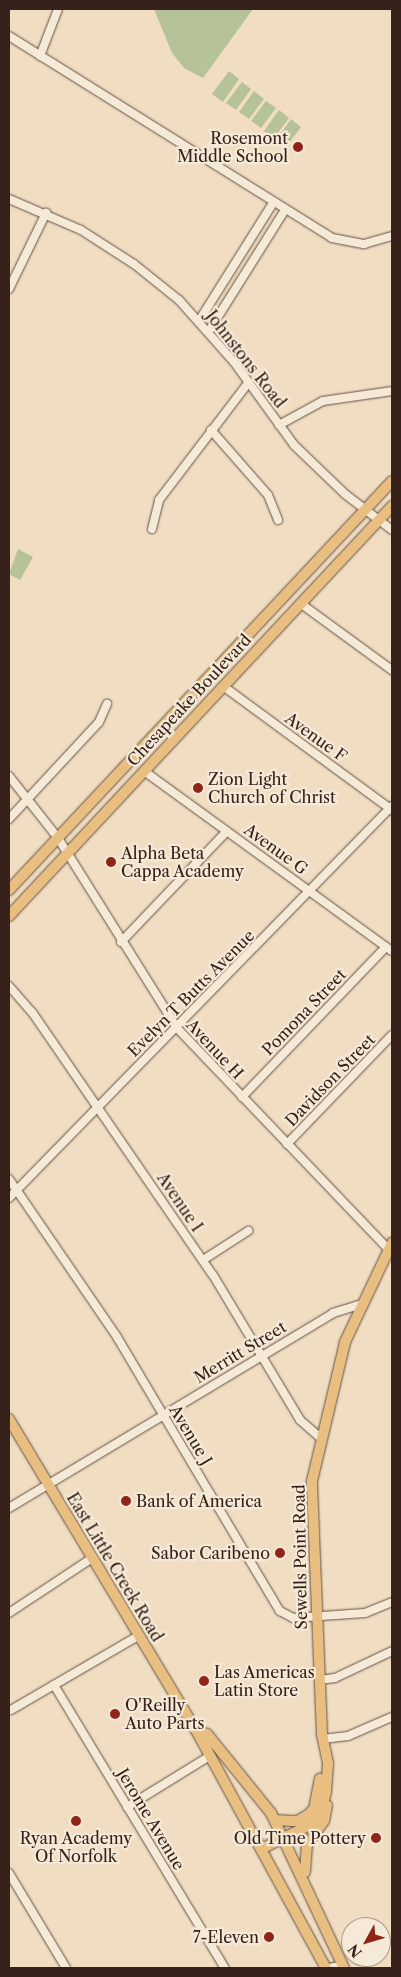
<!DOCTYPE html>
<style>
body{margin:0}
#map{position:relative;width:401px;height:1977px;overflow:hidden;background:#f0ddc2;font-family:"Libre Caslon Text",serif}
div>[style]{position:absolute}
.green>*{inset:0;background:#b6c297}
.roads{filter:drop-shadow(0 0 1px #645144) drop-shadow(0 0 1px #645144)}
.minor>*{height:8px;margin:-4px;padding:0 4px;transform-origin:4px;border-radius:4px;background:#f5e9d7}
.major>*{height:10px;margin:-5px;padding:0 5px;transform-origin:5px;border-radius:5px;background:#e8be81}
.dots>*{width:14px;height:14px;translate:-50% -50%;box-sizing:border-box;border:2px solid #f5e9d7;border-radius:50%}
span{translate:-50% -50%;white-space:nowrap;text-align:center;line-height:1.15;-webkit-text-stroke:4.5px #f5e9d7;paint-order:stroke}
.poi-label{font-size:16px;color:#36221a}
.right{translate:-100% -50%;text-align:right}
.left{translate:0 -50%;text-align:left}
.street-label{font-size:16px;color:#36221a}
.frame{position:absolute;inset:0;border:10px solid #36221a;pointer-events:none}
.north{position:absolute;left:341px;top:1917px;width:50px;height:50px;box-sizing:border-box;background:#f5e9d7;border:1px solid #a9998b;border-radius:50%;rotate:231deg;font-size:14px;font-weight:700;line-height:20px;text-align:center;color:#36221a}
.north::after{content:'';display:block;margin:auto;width:18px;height:22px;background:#8f2418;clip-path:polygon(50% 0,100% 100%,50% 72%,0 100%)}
</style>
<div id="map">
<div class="green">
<i style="clip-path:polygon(154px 9px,253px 9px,203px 78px,184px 68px,172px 53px)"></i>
<i style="clip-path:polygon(229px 71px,239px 79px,223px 102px,212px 94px)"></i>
<i style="clip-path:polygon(242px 82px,251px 89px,236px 110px,226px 103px)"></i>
<i style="clip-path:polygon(254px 91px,264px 99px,249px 119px,239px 112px)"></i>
<i style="clip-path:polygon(266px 101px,276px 108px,261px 128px,251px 121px)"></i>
<i style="clip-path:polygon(279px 110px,289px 118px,274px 138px,264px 131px)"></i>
<i style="clip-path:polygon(291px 119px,301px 127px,286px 147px,276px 140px)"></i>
<i style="clip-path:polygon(18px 549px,33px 557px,20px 580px,9px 574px)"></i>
</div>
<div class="roads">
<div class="minor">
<i style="left:9px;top:36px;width:381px;rotate:32deg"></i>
<i style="left:332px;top:238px;width:33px;rotate:11deg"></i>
<i style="left:364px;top:244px;width:29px;rotate:-16deg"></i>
<i style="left:40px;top:56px;width:50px;rotate:-69deg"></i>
<i style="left:9px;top:199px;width:78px;rotate:23.3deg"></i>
<i style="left:81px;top:230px;width:63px;rotate:32.7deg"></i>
<i style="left:134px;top:264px;width:58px;rotate:38.7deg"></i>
<i style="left:179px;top:300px;width:83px;rotate:48.4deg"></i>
<i style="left:234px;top:362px;width:102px;rotate:54.1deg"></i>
<i style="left:294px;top:445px;width:71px;rotate:43.9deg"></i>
<i style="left:345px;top:494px;width:59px;rotate:37.5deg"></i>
<i style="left:9px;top:289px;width:85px;rotate:-64deg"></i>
<i style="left:199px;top:321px;width:139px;rotate:-57.9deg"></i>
<i style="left:209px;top:331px;width:143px;rotate:-57.9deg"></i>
<i style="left:279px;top:425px;width:50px;rotate:-28.6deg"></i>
<i style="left:323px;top:401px;width:70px;rotate:-8.2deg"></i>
<i style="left:211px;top:430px;width:86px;rotate:48.8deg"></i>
<i style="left:268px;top:495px;width:27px;rotate:68deg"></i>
<i style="left:152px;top:529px;width:30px;rotate:-76deg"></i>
<i style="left:159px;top:500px;width:148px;rotate:-52.7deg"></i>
<i style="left:300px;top:603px;width:114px;rotate:36.1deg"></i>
<i style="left:223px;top:686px;width:210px;rotate:36.3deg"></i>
<i style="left:144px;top:771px;width:306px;rotate:36deg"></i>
<i style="left:9px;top:776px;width:79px;rotate:51.7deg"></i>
<i style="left:58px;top:838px;width:224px;rotate:57.9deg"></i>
<i style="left:177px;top:1028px;width:307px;rotate:46.3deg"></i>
<i style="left:9px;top:819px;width:132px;rotate:-47.1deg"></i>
<i style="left:99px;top:722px;width:20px;rotate:-66deg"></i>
<i style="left:121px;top:942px;width:153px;rotate:-46.3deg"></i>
<i style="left:9px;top:986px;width:35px;rotate:49deg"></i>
<i style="left:32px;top:1012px;width:319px;rotate:55.5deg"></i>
<i style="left:213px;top:1275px;width:169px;rotate:59deg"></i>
<i style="left:300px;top:1420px;width:28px;rotate:41deg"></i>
<i style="left:242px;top:1097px;width:208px;rotate:-46.2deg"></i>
<i style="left:287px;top:1144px;width:151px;rotate:-46.1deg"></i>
<i style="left:9px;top:1179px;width:191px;rotate:55.6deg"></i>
<i style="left:117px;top:1337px;width:319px;rotate:59.3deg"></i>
<i style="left:280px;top:1611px;width:15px;rotate:28deg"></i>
<i style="left:293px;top:1618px;width:72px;rotate:-4deg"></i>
<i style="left:365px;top:1613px;width:29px;rotate:-22deg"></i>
<i style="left:9px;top:1198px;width:548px;rotate:-45.67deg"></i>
<i style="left:203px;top:1260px;width:54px;rotate:-32.8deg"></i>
<i style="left:9px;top:1508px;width:378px;rotate:-31deg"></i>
<i style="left:333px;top:1313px;width:27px;rotate:-17deg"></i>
<i style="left:9px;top:1613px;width:100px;rotate:-33.5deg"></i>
<i style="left:319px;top:1680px;width:16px;rotate:-7deg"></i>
<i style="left:335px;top:1678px;width:63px;rotate:-25.3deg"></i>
<i style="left:54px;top:1685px;width:331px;rotate:58.9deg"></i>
<i style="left:11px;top:1710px;width:147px;rotate:-30.2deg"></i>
<i style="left:323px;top:1739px;width:25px;rotate:-7deg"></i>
<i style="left:348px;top:1736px;width:48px;rotate:-23.4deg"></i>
<i style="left:127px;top:1807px;width:95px;rotate:-31.7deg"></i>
<i style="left:9px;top:1873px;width:111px;rotate:59deg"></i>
<i style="left:330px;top:1968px;width:13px;rotate:-13deg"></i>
</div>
<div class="major">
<i style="left:9px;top:890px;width:560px;rotate:-46.88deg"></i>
<i style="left:9px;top:916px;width:561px;rotate:-46.95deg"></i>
<i style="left:9px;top:1419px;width:363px;rotate:59deg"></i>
<i style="left:196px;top:1730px;width:271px;rotate:61.4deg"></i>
<i style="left:196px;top:1730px;width:12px;rotate:20deg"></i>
<i style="left:207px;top:1734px;width:102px;rotate:51deg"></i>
<i style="left:271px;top:1813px;width:171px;rotate:64.8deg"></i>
<i style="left:275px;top:1820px;width:22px;rotate:3deg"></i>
<i style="left:297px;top:1821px;width:13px;rotate:-29deg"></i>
<i style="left:308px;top:1815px;width:8px;rotate:-45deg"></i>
<i style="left:314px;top:1809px;width:31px;rotate:-79deg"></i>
<i style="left:263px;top:1848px;width:55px;rotate:-26.1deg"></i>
<i style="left:312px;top:1824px;width:15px;rotate:-53deg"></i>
<i style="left:321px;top:1812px;width:21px;rotate:-76deg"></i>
<i style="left:326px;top:1792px;width:29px;rotate:-86deg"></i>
<i style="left:328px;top:1763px;width:30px;rotate:-102deg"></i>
<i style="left:322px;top:1734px;width:253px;rotate:-92.3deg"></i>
<i style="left:312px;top:1481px;width:143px;rotate:-76.6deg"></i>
<i style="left:345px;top:1342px;width:110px;rotate:-64.6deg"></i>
<i style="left:305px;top:1872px;width:27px;rotate:-86deg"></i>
<i style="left:307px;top:1845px;width:29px;rotate:-55deg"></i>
<i style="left:324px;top:1821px;width:16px;rotate:-79deg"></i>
</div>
</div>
<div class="dots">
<i style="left:298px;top:147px;background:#8f2418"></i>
<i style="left:198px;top:788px;background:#8f2418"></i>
<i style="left:111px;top:862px;background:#8f2418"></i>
<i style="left:126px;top:1501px;background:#8f2418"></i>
<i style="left:280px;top:1553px;background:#8f2418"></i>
<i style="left:204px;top:1681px;background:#8f2418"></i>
<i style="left:115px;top:1714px;background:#8f2418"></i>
<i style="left:76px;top:1821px;background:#8f2418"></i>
<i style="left:376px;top:1838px;background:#8f2418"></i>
<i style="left:269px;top:1937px;background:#8f2418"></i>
</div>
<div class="poi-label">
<span class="right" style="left:288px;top:147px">Rosemont<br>Middle School</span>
<span class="left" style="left:208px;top:788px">Zion Light<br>Church of Christ</span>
<span class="left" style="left:121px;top:862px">Alpha Beta<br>Cappa Academy</span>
<span class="left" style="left:136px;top:1501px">Bank of America</span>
<span class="right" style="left:270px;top:1553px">Sabor Caribeno</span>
<span class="left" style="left:214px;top:1681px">Las Americas<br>Latin Store</span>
<span class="left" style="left:125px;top:1714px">O'Reilly<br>Auto Parts</span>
<span style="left:76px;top:1847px">Ryan Academy<br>Of Norfolk</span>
<span class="right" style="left:366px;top:1838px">Old Time Pottery</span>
<span class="right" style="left:259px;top:1937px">7-Eleven</span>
</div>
<div class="street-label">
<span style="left:246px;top:359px;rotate:52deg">Johnstons Road</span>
<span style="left:189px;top:700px;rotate:-47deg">Chesapeake Boulevard</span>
<span style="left:316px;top:737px;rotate:36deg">Avenue F</span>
<span style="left:276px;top:849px;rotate:36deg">Avenue G</span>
<span style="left:191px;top:993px;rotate:-45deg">Evelyn T Butts Avenue</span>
<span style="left:304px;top:1012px;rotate:-46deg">Pomona Street</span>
<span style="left:215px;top:1049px;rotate:47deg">Avenue H</span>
<span style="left:330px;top:1080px;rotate:-46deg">Davidson Street</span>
<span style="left:180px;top:1202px;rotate:56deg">Avenue I</span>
<span style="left:240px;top:1352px;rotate:-31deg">Merritt Street</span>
<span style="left:191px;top:1435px;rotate:59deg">Avenue J</span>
<span style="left:300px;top:1557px;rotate:-91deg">Sewells Point Road</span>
<span style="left:115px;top:1567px;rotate:59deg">East Little Creek Road</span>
<span style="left:151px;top:1819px;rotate:59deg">Jerome Avenue</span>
</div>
<div class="frame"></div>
<div class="north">N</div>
</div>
